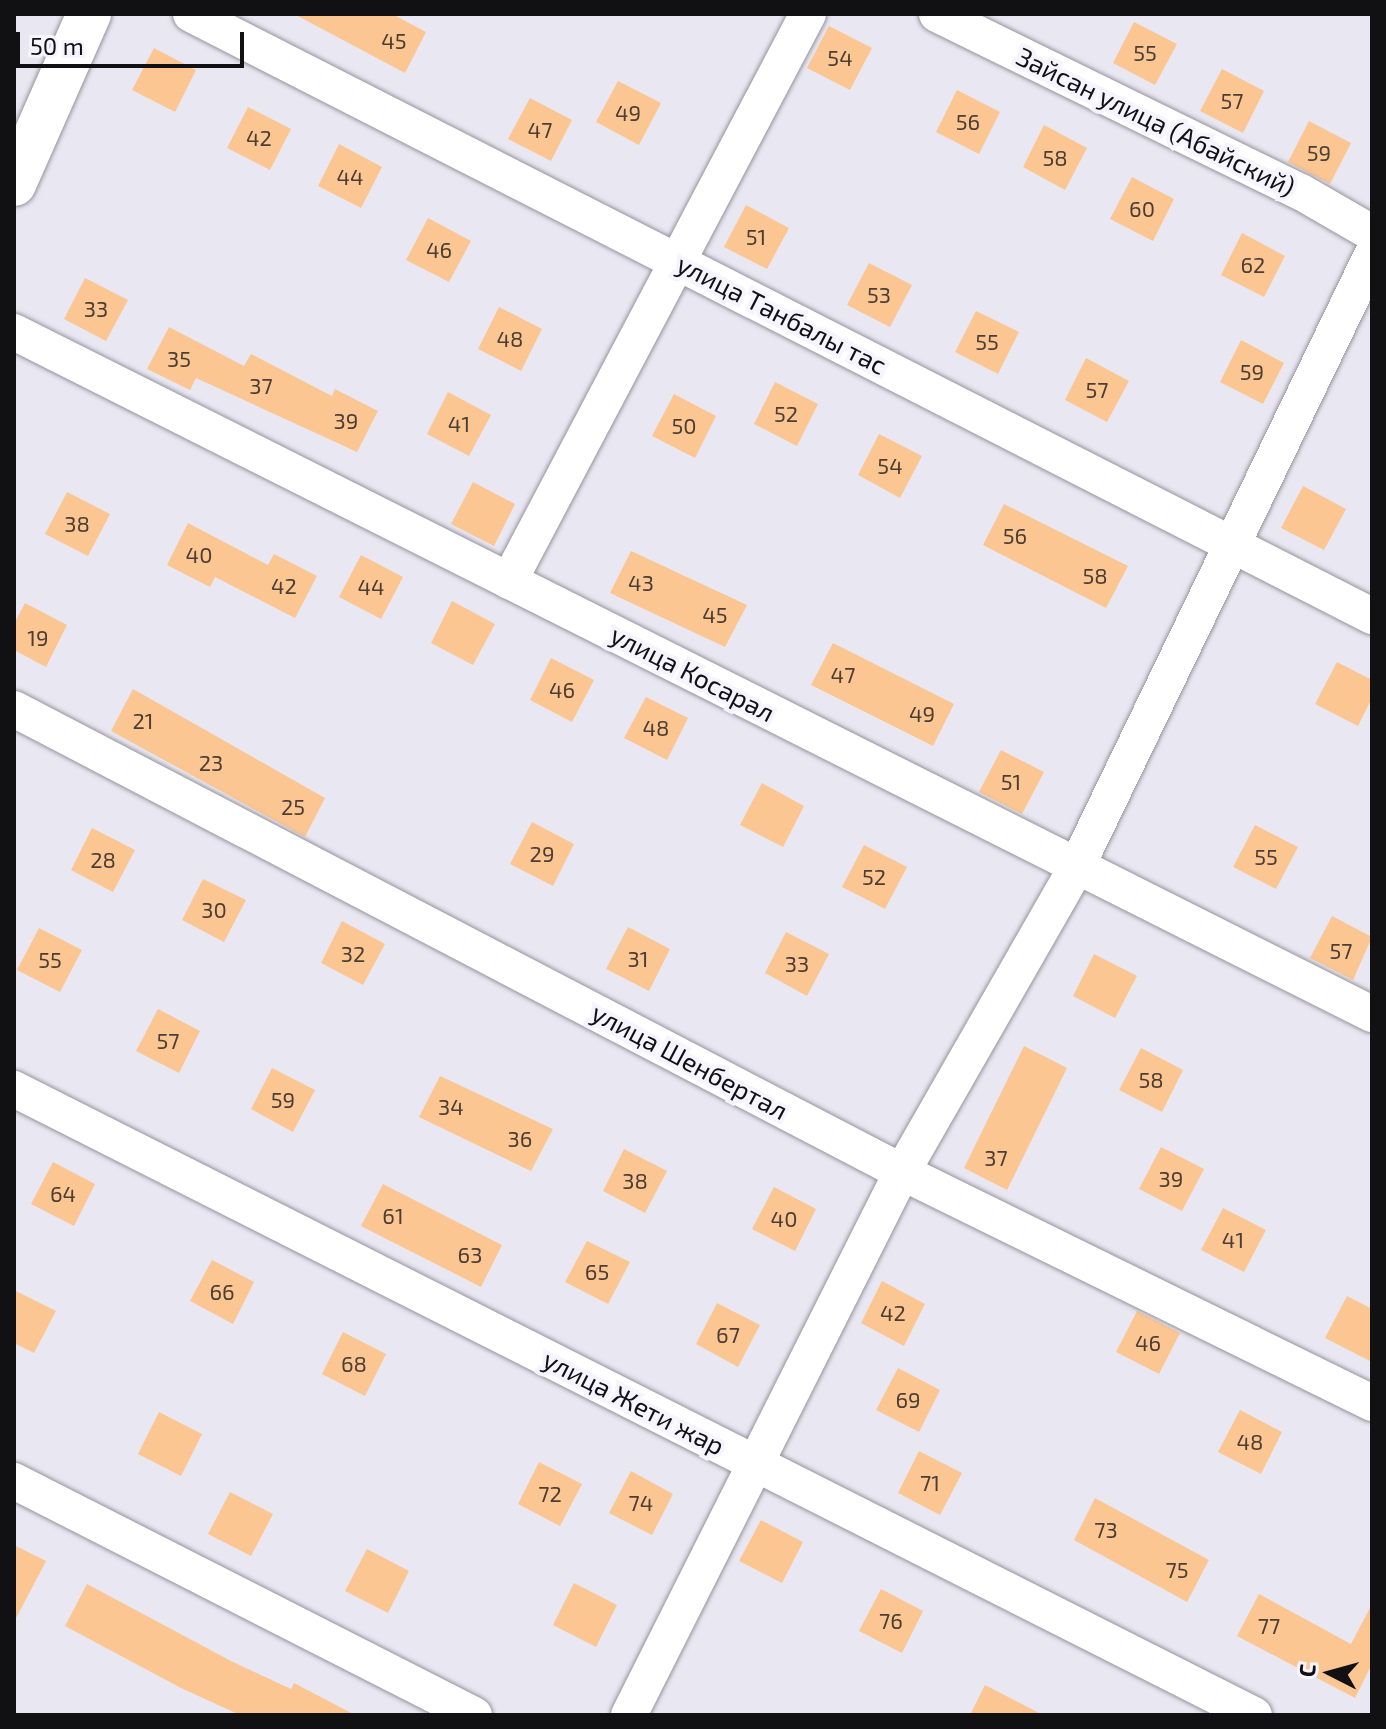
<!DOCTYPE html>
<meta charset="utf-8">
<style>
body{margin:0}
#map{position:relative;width:1386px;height:1729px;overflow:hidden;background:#e9e7f2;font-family:"Exo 2",sans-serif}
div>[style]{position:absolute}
.building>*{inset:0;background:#fbc692}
.roads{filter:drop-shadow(0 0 2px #95939d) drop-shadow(0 0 2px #95939d)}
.street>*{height:36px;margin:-18px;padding:0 18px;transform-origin:18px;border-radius:18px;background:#fff}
.secondary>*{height:44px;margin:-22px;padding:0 22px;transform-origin:22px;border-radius:22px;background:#fff}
span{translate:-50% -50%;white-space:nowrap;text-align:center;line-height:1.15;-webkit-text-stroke:8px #f6f4ff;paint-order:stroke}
.number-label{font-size:22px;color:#4c3e34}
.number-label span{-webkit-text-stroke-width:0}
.street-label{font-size:26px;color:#111114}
.frame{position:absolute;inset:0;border:16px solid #111114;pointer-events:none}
.north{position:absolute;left:1290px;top:1633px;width:80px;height:80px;-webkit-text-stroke:6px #f6f4ff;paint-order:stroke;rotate:276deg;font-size:22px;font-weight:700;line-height:32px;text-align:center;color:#111114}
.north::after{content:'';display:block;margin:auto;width:28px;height:36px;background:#111114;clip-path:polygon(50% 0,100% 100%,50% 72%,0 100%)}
.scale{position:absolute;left:16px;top:32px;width:228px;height:36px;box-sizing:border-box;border:4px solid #111114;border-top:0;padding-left:10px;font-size:24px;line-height:28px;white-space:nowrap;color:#111114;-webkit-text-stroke:6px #f6f4ff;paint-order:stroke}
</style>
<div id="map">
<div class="building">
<i style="clip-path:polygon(294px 14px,392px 14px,426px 32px,405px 73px)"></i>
<i style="clip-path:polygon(1134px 22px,1177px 44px,1155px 85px,1113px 63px)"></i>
<i style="clip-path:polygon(829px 26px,872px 48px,850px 90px,807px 68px)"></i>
<i style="clip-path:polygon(154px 48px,196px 70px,175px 112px,132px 90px)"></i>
<i style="clip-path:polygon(1222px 69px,1264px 91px,1243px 133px,1200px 111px)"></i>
<i style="clip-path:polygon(618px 81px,661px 103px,639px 145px,596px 122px)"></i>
<i style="clip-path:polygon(957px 90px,1000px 112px,979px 154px,936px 132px)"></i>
<i style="clip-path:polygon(530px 98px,572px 120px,551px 161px,508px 139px)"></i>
<i style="clip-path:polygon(248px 107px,291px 129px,270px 170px,227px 148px)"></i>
<i style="clip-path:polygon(1309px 121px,1351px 143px,1330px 184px,1288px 162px)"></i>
<i style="clip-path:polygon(1044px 125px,1087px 148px,1065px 190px,1023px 167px)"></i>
<i style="clip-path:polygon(339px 144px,382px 167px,361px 208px,318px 186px)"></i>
<i style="clip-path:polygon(1132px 177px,1174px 199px,1153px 241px,1110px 219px)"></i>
<i style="clip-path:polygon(746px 205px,789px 228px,767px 269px,724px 247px)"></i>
<i style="clip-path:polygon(428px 218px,471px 241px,449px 282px,406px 260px)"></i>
<i style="clip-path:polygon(1242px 233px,1285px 256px,1264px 297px,1221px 275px)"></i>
<i style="clip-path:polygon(869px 263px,912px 285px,890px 327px,847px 305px)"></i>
<i style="clip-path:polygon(85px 278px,128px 300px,106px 341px,64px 319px)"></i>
<i style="clip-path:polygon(499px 307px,542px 329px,521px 371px,478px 349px)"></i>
<i style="clip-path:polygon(976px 311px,1019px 332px,998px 374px,955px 352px)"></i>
<i style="clip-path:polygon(169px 327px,244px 366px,251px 354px,332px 396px,335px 389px,378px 411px,357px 452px,196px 378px,190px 390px,147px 369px)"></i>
<i style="clip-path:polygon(1241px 340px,1284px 363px,1263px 404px,1220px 382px)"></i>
<i style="clip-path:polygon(1086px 358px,1129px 381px,1107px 422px,1065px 400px)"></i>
<i style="clip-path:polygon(775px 382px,818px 404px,797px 446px,754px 424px)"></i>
<i style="clip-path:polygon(448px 392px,491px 415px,469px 456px,427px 434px)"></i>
<i style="clip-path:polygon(674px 394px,716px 416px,695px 458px,652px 436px)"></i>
<i style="clip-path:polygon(879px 434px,922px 456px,900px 498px,858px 475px)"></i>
<i style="clip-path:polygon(473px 482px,515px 504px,494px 546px,451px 524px)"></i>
<i style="clip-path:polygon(1303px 486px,1346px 509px,1324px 550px,1281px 528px)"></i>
<i style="clip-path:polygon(67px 492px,110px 514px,88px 556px,45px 534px)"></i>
<i style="clip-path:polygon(1004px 504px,1128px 566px,1106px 608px,983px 545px)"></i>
<i style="clip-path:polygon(188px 523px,268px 565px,274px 554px,317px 576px,295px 618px,215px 577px,210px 587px,167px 565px)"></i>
<i style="clip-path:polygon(631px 551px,747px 605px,725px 647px,610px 593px)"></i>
<i style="clip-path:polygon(361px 555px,403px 577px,381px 619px,339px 597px)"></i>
<i style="clip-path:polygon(452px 601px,495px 624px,473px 665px,431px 643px)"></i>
<i style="clip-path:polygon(25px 603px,67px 625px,46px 667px,14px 650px,14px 624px)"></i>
<i style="clip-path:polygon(833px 643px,954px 704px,933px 746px,811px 685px)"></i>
<i style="clip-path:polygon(551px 658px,594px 680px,572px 722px,530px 700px)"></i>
<i style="clip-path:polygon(1337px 662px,1372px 680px,1372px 698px,1358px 726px,1315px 704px)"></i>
<i style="clip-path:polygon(133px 689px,325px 798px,305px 837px,111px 731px)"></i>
<i style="clip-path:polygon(646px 697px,688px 718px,667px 760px,624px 738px)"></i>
<i style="clip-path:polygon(1001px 750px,1044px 772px,1022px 814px,979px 792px)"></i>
<i style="clip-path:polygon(762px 783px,804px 806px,783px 847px,740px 825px)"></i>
<i style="clip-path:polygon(532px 822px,574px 844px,553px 886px,510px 864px)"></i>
<i style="clip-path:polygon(1255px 825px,1298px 847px,1276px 889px,1233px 867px)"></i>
<i style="clip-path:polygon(92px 828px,135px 850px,113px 892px,71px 870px)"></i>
<i style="clip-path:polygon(864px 845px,907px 867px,885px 909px,842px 887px)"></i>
<i style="clip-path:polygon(203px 879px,246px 900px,224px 942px,182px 920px)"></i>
<i style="clip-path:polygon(1332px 916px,1372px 937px,1353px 980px,1310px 958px)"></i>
<i style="clip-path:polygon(342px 921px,385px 944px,363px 985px,321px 963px)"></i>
<i style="clip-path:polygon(628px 927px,670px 949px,649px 991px,606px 969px)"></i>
<i style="clip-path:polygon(39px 928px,82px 950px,60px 992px,17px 970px)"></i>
<i style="clip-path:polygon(786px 932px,829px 954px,807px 996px,765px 973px)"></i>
<i style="clip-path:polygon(1094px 954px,1137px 976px,1115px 1018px,1073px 996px)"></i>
<i style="clip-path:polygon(158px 1009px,200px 1031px,179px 1073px,136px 1051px)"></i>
<i style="clip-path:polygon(1024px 1046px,1067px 1068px,1007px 1190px,964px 1168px)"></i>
<i style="clip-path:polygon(1141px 1048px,1183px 1070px,1162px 1112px,1119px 1090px)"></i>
<i style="clip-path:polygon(272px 1068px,315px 1090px,293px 1132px,251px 1109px)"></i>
<i style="clip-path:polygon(440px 1076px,553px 1129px,531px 1171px,419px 1117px)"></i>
<i style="clip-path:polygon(1161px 1147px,1204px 1169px,1182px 1211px,1139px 1189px)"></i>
<i style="clip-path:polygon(624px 1149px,667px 1171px,645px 1213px,603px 1191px)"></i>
<i style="clip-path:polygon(53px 1162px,95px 1184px,74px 1226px,31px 1204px)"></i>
<i style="clip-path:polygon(383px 1184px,502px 1245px,481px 1287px,361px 1226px)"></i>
<i style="clip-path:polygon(774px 1187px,816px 1209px,795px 1251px,752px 1229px)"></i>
<i style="clip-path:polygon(1223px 1208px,1266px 1230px,1244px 1272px,1201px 1250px)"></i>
<i style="clip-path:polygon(587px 1241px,630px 1262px,608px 1304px,565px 1282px)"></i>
<i style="clip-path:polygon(212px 1260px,254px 1282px,233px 1324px,190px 1301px)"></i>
<i style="clip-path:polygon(882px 1281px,925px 1304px,904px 1346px,861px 1323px)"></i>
<i style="clip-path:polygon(14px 1290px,56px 1311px,34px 1353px,14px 1343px)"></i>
<i style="clip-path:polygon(1347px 1296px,1372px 1309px,1372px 1362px,1325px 1338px)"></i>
<i style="clip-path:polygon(717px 1303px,760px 1325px,738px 1367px,696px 1344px)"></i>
<i style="clip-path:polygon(1137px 1311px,1180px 1333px,1159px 1374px,1116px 1352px)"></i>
<i style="clip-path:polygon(343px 1332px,386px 1354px,365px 1396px,322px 1374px)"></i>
<i style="clip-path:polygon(898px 1368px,940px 1390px,919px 1432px,876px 1410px)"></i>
<i style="clip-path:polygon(1240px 1410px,1282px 1432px,1261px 1474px,1218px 1452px)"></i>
<i style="clip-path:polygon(159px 1412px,202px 1434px,181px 1476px,138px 1454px)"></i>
<i style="clip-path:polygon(919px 1451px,962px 1473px,940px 1515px,898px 1493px)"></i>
<i style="clip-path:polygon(539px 1462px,582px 1484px,560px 1526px,518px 1504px)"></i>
<i style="clip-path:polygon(631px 1471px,673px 1494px,652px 1535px,609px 1513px)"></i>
<i style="clip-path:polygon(230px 1492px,273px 1514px,251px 1556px,208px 1534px)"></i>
<i style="clip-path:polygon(1095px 1498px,1209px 1560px,1187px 1602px,1074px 1540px)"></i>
<i style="clip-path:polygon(761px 1520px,803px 1542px,782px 1583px,739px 1561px)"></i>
<i style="clip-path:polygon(14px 1545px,46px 1561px,14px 1622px)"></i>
<i style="clip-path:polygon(367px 1549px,409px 1571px,388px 1613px,345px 1591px)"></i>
<i style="clip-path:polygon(574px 1583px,617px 1605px,596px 1647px,553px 1625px)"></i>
<i style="clip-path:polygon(87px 1584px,231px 1661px,291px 1689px,294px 1683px,355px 1715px,240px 1715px,181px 1688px,65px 1626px)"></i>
<i style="clip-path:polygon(881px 1589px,923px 1611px,902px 1653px,859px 1631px)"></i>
<i style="clip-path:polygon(1259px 1594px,1351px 1644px,1372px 1604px,1372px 1664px,1355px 1698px,1237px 1636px)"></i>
<i style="clip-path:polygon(985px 1685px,1043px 1715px,970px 1715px)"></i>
</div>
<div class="roads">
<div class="street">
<i style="left:191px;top:14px;width:1326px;rotate:27.01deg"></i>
<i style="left:937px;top:14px;width:405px;rotate:26.1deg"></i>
<i style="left:1301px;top:192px;width:82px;rotate:30deg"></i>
<i style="left:14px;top:332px;width:1520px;rotate:26.67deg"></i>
<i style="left:509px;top:581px;width:641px;rotate:-62.2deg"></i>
<i style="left:14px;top:709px;width:1001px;rotate:27.54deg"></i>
<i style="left:902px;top:1172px;width:524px;rotate:26.17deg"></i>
<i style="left:14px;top:1089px;width:1389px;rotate:26.79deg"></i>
<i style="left:14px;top:1481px;width:516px;rotate:26.96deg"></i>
<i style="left:629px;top:1715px;width:608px;rotate:-63.31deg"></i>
<i style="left:902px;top:1172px;width:353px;rotate:-60.2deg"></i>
<i style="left:1077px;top:866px;width:678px;rotate:-64.23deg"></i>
</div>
<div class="secondary">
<i style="left:14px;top:184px;width:186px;rotate:-66.2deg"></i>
</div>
</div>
<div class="number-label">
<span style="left:394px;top:41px">45</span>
<span style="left:1145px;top:53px">55</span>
<span style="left:840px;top:58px">54</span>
<span style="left:1232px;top:101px">57</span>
<span style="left:628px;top:113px">49</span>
<span style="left:968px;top:122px">56</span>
<span style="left:540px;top:130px">47</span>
<span style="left:259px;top:138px">42</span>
<span style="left:1319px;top:153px">59</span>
<span style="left:1055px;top:158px">58</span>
<span style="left:350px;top:177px">44</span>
<span style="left:1142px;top:209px">60</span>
<span style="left:756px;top:237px">51</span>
<span style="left:439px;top:250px">46</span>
<span style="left:1253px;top:265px">62</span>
<span style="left:879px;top:295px">53</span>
<span style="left:96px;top:309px">33</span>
<span style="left:510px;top:339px">48</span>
<span style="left:987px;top:342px">55</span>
<span style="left:179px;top:359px">35</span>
<span style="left:1252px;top:372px">59</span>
<span style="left:261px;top:386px">37</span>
<span style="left:1097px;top:390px">57</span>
<span style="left:786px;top:414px">52</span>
<span style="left:346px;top:421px">39</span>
<span style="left:459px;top:424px">41</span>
<span style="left:684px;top:426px">50</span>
<span style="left:890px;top:466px">54</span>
<span style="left:77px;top:524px">38</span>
<span style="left:1015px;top:536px">56</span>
<span style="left:199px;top:555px">40</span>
<span style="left:1095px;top:576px">58</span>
<span style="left:641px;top:583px">43</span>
<span style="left:284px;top:586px">42</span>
<span style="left:371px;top:587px">44</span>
<span style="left:715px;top:615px">45</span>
<span style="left:38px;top:638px">19</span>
<span style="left:843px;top:675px">47</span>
<span style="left:562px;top:690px">46</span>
<span style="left:922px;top:714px">49</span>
<span style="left:143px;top:721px">21</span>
<span style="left:656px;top:728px">48</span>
<span style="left:211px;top:763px">23</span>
<span style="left:1011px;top:782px">51</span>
<span style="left:293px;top:807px">25</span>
<span style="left:542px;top:854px">29</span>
<span style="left:1266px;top:857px">55</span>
<span style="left:103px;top:860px">28</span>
<span style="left:874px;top:877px">52</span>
<span style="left:214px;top:910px">30</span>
<span style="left:1341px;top:951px">57</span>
<span style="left:353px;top:954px">32</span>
<span style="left:638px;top:959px">31</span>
<span style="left:50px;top:960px">55</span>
<span style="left:797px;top:964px">33</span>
<span style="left:168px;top:1041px">57</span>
<span style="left:1151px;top:1080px">58</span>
<span style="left:283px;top:1100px">59</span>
<span style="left:451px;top:1107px">34</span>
<span style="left:520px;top:1139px">36</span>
<span style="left:996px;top:1158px">37</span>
<span style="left:1171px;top:1179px">39</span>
<span style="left:635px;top:1181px">38</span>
<span style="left:63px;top:1194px">64</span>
<span style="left:393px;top:1216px">61</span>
<span style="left:784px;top:1219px">40</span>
<span style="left:1233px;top:1240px">41</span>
<span style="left:470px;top:1255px">63</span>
<span style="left:597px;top:1272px">65</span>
<span style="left:222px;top:1292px">66</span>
<span style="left:893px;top:1313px">42</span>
<span style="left:728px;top:1335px">67</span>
<span style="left:1148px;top:1343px">46</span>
<span style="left:354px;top:1364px">68</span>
<span style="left:908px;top:1400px">69</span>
<span style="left:1250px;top:1442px">48</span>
<span style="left:930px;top:1483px">71</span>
<span style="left:550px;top:1494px">72</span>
<span style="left:641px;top:1503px">74</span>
<span style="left:1106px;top:1530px">73</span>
<span style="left:1177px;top:1570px">75</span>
<span style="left:891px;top:1621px">76</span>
<span style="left:1269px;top:1626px">77</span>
</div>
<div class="street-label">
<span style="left:1156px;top:121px;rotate:26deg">Зайсан улица (Абайский)</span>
<span style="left:782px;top:314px;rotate:27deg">улица Танбалы тас</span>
<span style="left:693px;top:673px;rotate:27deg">улица Косарал</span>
<span style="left:690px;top:1061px;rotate:28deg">улица Шенбертал</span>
<span style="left:634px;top:1402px;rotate:27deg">улица Жети жар</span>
</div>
<div class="frame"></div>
<div class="north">С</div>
<div class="scale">50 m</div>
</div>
